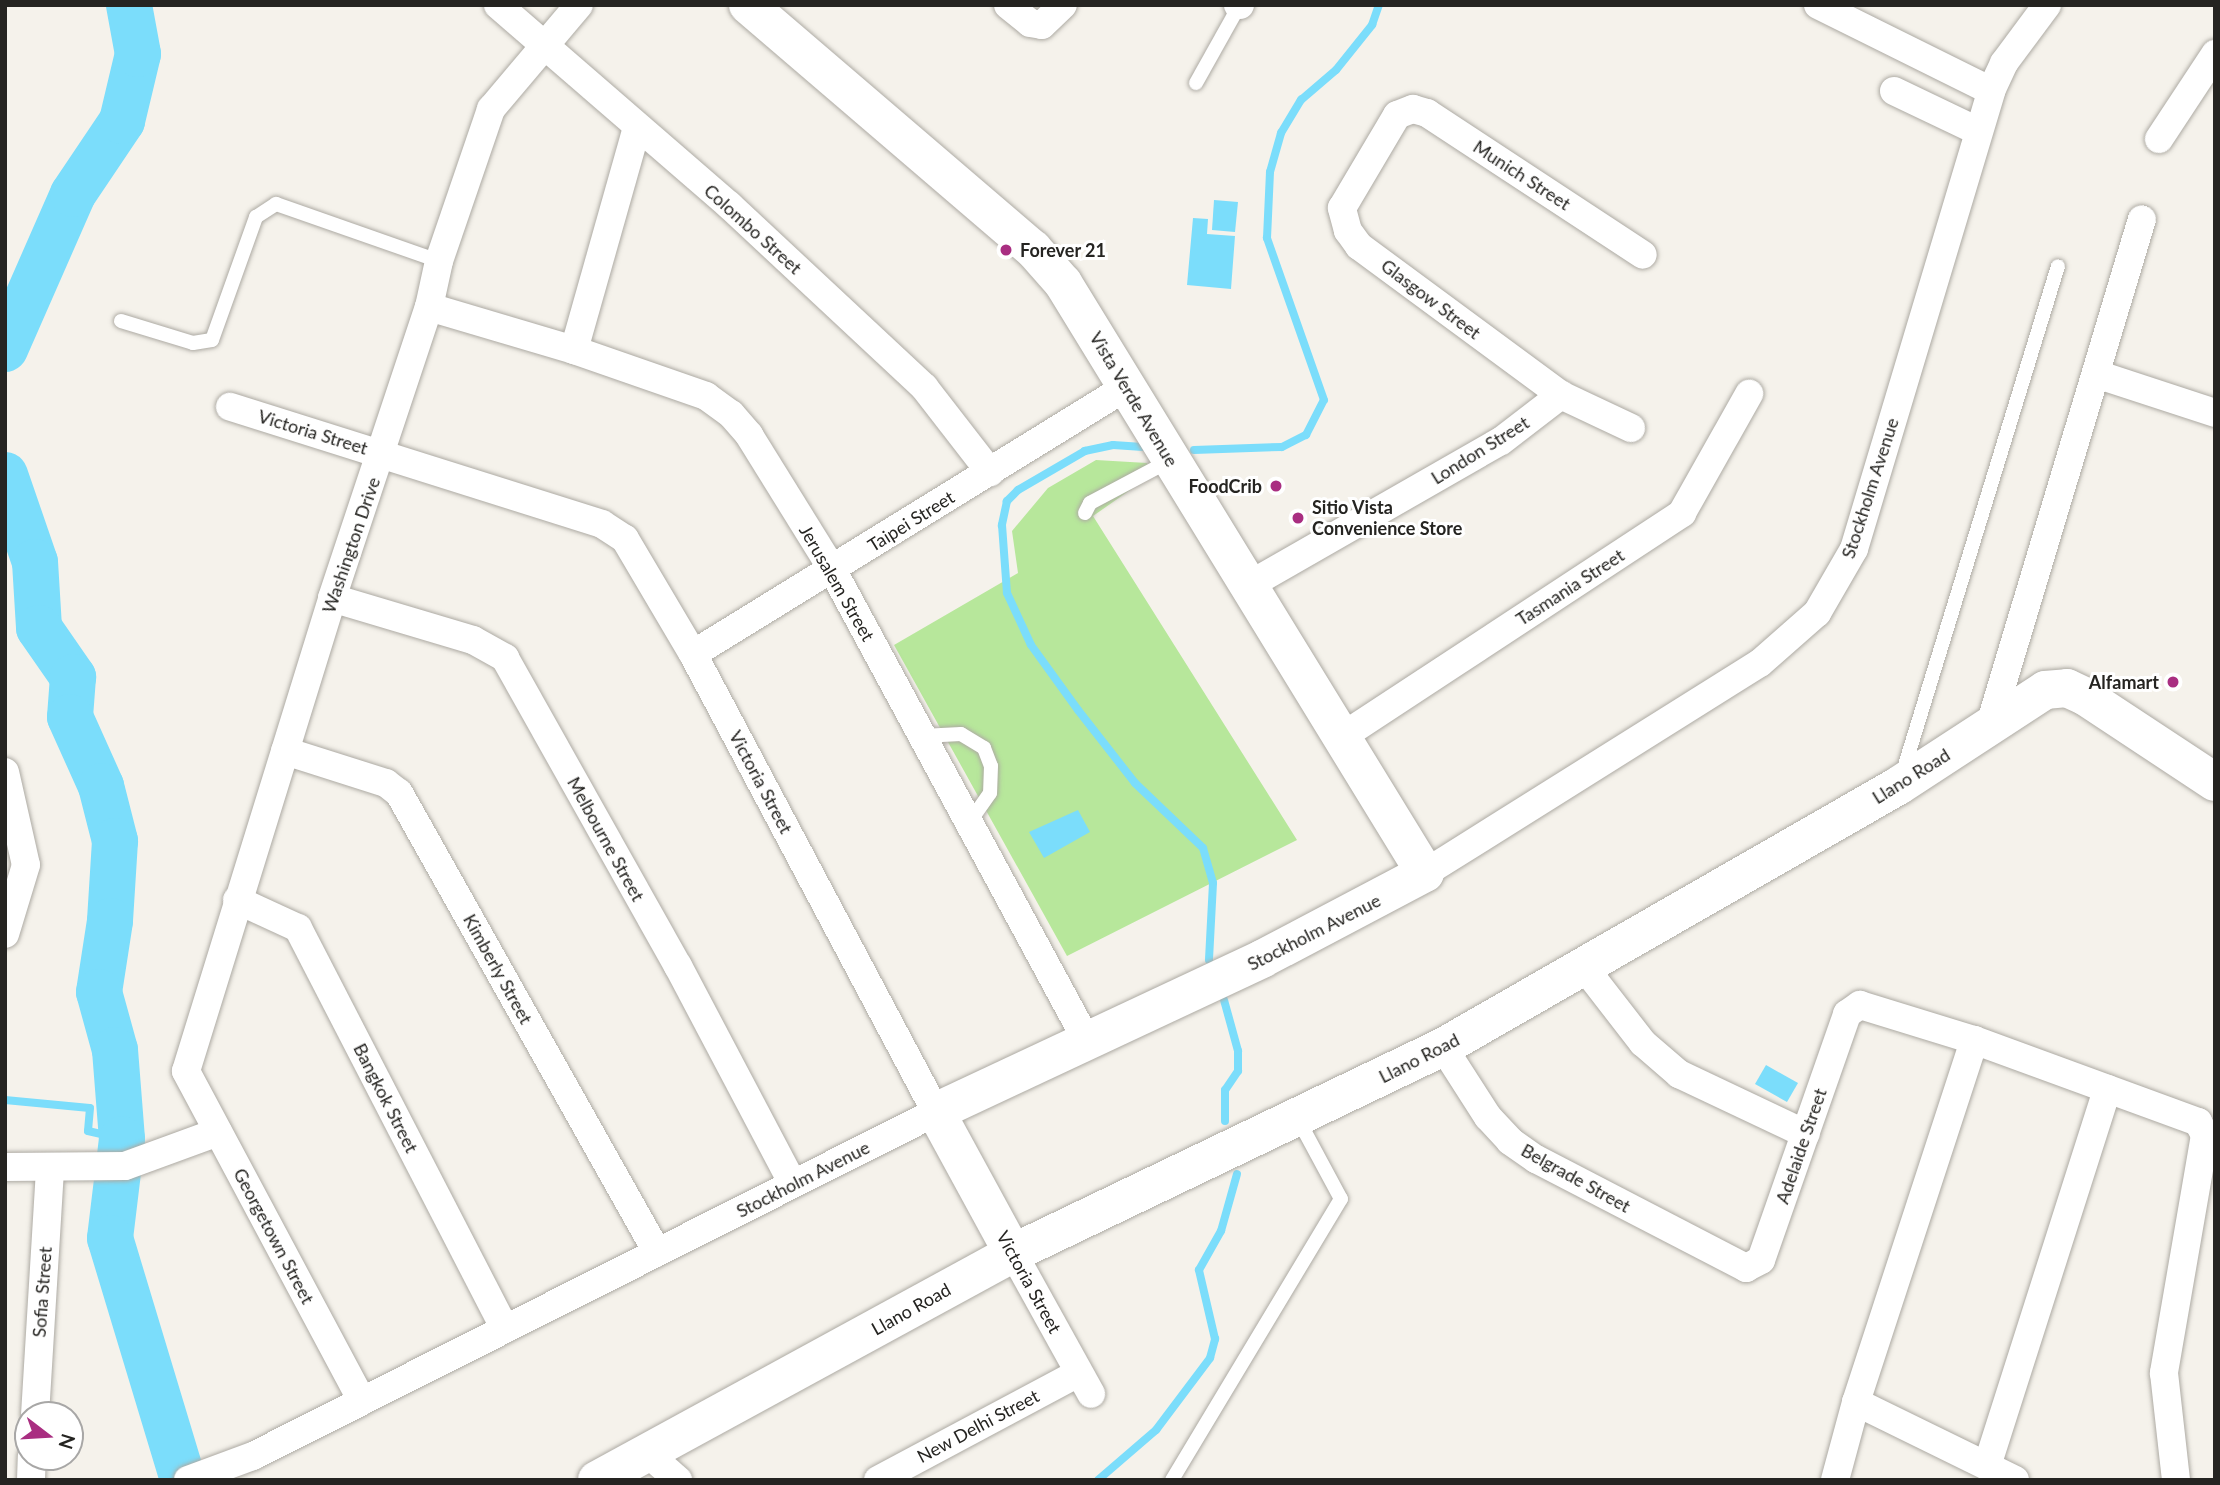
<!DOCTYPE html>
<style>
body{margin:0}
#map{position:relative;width:2220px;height:1485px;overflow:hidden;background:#f5f2eb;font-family:Lato,sans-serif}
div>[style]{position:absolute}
.green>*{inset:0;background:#b7e79b}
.water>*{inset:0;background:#7bddfb}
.stream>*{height:8px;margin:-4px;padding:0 4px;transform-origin:4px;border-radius:4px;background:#7bddfb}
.river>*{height:46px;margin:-23px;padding:0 23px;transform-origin:23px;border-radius:23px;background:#7bddfb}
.roads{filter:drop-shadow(0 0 2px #adaaa3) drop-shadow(0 0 2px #adaaa3)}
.lane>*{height:14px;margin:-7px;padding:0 7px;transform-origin:7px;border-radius:7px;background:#fff}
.street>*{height:28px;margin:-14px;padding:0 14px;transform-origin:14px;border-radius:14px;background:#fff}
.secondary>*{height:38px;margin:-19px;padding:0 19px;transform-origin:19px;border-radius:19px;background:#fff}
.dots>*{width:19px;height:19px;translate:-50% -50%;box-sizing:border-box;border:4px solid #fff;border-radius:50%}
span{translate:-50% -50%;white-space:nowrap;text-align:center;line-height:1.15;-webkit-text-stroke:6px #fff;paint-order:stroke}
.street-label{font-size:18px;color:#252421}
.poi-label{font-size:18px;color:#252421;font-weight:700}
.left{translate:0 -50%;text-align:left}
.right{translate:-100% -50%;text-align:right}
.frame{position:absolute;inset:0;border:7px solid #252421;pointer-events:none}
.north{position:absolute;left:14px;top:1401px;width:70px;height:70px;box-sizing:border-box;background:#fff;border:2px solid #a8a7a6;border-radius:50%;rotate:107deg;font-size:19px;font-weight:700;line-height:28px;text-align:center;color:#252421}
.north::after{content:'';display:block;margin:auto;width:24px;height:32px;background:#a92e81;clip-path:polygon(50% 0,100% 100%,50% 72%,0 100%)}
</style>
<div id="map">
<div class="green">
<i style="clip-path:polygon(1096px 460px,1147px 463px,1153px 474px,1093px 516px,1297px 840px,1067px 956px,894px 645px,1018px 573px,1012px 531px,1048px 488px)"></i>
</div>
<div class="water">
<i style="clip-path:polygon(1214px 200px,1238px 202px,1235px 232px,1212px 230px)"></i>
<i style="clip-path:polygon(1193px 218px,1208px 219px,1207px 234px,1235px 236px,1231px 289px,1187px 285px)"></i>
<i style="clip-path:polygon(1078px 810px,1090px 832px,1044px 858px,1029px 832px)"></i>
<i style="clip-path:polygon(1766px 1065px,1798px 1083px,1787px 1102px,1755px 1084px)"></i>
</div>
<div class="stream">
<i style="left:1143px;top:447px;width:30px;rotate:-176deg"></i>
<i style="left:1113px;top:445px;width:29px;rotate:168deg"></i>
<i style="left:1085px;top:451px;width:78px;rotate:149.8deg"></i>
<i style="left:1018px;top:490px;width:16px;rotate:135deg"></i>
<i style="left:1007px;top:501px;width:25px;rotate:102deg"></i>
<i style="left:1002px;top:525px;width:68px;rotate:85.8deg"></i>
<i style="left:1007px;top:593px;width:57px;rotate:65.2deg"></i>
<i style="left:1031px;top:645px;width:80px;rotate:54.1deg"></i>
<i style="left:1078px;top:710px;width:93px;rotate:52deg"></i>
<i style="left:1135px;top:783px;width:94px;rotate:43.7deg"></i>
<i style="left:1203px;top:848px;width:36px;rotate:74deg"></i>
<i style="left:1213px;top:883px;width:77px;rotate:93deg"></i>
<i style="left:1194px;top:450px;width:88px;rotate:-2deg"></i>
<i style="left:1282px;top:447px;width:27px;rotate:-27deg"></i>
<i style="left:1306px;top:435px;width:39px;rotate:-63deg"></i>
<i style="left:1324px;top:400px;width:172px;rotate:-109.4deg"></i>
<i style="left:1267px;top:238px;width:66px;rotate:-87.4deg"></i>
<i style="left:1270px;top:172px;width:41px;rotate:-74.2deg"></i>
<i style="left:1281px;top:133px;width:39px;rotate:-59deg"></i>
<i style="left:1301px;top:100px;width:46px;rotate:-40.6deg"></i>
<i style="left:1336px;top:70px;width:58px;rotate:-51.3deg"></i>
<i style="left:1372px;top:25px;width:21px;rotate:-71deg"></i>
<i style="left:1224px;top:1000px;width:53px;rotate:74.6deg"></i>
<i style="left:1238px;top:1051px;width:20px;rotate:90deg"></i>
<i style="left:1238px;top:1071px;width:23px;rotate:124deg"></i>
<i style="left:1225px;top:1090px;width:31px;rotate:90deg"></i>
<i style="left:5px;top:1100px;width:85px;rotate:5.4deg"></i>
<i style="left:90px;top:1108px;width:23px;rotate:95deg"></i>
<i style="left:88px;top:1131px;width:35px;rotate:13deg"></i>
<i style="left:1098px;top:1480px;width:77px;rotate:-40.8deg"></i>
<i style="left:1156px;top:1430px;width:90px;rotate:-53.1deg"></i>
<i style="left:1210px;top:1358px;width:20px;rotate:-75deg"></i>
<i style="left:1215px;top:1339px;width:71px;rotate:-103.1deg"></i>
<i style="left:1199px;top:1270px;width:45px;rotate:-60.6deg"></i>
<i style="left:1221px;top:1231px;width:59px;rotate:-74.3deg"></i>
</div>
<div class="river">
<i style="left:5px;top:349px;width:169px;rotate:-66.3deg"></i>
<i style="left:73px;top:194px;width:88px;rotate:-56.1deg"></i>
<i style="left:122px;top:121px;width:69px;rotate:-76.6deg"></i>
<i style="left:138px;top:54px;width:50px;rotate:-100.4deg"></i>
<i style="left:5px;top:475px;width:92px;rotate:71deg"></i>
<i style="left:35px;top:562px;width:66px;rotate:86.5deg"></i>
<i style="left:39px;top:628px;width:60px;rotate:55.2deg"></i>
<i style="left:73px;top:677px;width:40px;rotate:94.3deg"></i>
<i style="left:70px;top:717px;width:76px;rotate:65.8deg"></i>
<i style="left:101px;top:786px;width:57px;rotate:75.7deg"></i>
<i style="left:115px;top:841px;width:80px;rotate:93.6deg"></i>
<i style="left:110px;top:921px;width:72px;rotate:98.8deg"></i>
<i style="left:99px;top:992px;width:60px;rotate:74.6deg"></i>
<i style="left:115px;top:1050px;width:89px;rotate:85.5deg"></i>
<i style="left:122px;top:1139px;width:100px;rotate:96.9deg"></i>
<i style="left:110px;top:1238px;width:253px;rotate:73.2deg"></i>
</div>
<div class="roads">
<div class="lane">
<i style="left:1196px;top:83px;width:88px;rotate:-60.8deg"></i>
<i style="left:121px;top:321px;width:75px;rotate:17deg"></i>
<i style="left:193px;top:343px;width:19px;rotate:-9deg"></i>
<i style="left:212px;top:340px;width:131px;rotate:-70.3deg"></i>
<i style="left:256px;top:217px;width:24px;rotate:-33deg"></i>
<i style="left:276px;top:204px;width:173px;rotate:19.3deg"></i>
<i style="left:1085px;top:513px;width:11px;rotate:-63deg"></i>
<i style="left:1090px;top:503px;width:89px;rotate:-28deg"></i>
<i style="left:922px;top:736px;width:39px;rotate:-3deg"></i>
<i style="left:961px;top:734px;width:27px;rotate:31deg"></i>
<i style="left:984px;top:748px;width:19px;rotate:69deg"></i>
<i style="left:991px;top:766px;width:27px;rotate:92deg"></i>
<i style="left:990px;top:793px;width:37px;rotate:125deg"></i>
<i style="left:1902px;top:775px;width:532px;rotate:-72.96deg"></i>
<i style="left:1172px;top:1480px;width:328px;rotate:-59deg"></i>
<i style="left:1341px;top:1199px;width:91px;rotate:-118.3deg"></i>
</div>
<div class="street">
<i style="left:498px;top:5px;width:306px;rotate:40.9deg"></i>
<i style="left:729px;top:205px;width:267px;rotate:43deg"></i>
<i style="left:924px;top:387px;width:108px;rotate:52.2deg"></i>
<i style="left:1008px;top:5px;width:28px;rotate:39deg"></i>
<i style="left:1030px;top:23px;width:12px;rotate:9deg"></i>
<i style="left:1042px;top:25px;width:29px;rotate:-44deg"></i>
<i style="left:1238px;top:5px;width:2px"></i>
<i style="left:1818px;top:5px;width:193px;rotate:26.4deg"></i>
<i style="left:1894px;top:91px;width:93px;rotate:25.5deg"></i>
<i style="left:2159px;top:139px;width:102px;rotate:-56.6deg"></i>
<i style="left:429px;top:307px;width:151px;rotate:16.5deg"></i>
<i style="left:574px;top:350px;width:140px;rotate:19.2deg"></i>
<i style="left:706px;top:396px;width:31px;rotate:36deg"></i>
<i style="left:731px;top:414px;width:28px;rotate:49deg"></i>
<i style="left:749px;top:435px;width:158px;rotate:58.2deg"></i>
<i style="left:832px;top:569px;width:536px;rotate:61.62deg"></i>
<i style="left:574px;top:350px;width:231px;rotate:-74.2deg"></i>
<i style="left:2096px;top:374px;width:125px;rotate:18.1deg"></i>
<i style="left:1631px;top:428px;width:77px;rotate:-154.8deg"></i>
<i style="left:1561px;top:395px;width:251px;rotate:-143.6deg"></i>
<i style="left:1359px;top:246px;width:19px;rotate:-126deg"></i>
<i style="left:1348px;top:231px;width:24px;rotate:-105deg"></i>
<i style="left:1342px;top:208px;width:108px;rotate:-59.4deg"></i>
<i style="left:1397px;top:115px;width:17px;rotate:-21deg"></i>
<i style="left:1413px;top:109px;width:15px;rotate:16deg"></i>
<i style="left:1427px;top:113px;width:258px;rotate:33.3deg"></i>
<i style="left:1251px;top:584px;width:288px;rotate:-29.8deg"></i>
<i style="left:1501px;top:441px;width:76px;rotate:-37.5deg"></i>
<i style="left:332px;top:598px;width:147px;rotate:16.6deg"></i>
<i style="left:473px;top:640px;width:37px;rotate:29deg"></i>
<i style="left:505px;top:658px;width:353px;rotate:60.7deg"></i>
<i style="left:678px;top:966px;width:246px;rotate:62.2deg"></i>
<i style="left:693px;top:654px;width:511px;rotate:-31.64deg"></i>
<i style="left:1989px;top:728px;width:531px;rotate:-73.27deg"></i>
<i style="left:1343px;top:736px;width:406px;rotate:-33.3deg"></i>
<i style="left:1682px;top:513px;width:137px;rotate:-60.6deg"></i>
<i style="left:285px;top:751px;width:106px;rotate:17.6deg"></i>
<i style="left:386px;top:783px;width:16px;rotate:38deg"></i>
<i style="left:399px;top:793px;width:527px;rotate:60.66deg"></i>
<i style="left:5px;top:772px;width:95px;rotate:77.3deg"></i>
<i style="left:26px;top:865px;width:72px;rotate:106.9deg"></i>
<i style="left:1425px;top:873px;width:395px;rotate:-32.1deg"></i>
<i style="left:1760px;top:663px;width:76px;rotate:-41.3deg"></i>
<i style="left:1817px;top:613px;width:74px;rotate:-60deg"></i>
<i style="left:1854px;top:549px;width:478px;rotate:-73.3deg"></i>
<i style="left:1991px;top:91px;width:31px;rotate:-65deg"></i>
<i style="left:2004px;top:63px;width:72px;rotate:-53.4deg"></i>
<i style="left:237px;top:900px;width:67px;rotate:24.7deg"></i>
<i style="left:298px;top:928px;width:451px;rotate:62.7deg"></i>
<i style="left:1584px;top:967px;width:96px;rotate:52.2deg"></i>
<i style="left:1643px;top:1043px;width:48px;rotate:40.7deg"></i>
<i style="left:1679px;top:1074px;width:140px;rotate:25.3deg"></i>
<i style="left:1443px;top:1047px;width:83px;rotate:57.3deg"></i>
<i style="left:1488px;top:1117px;width:33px;rotate:47deg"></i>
<i style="left:1510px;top:1141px;width:32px;rotate:35deg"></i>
<i style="left:1536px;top:1159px;width:237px;rotate:27.4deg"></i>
<i style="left:1746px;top:1268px;width:17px;rotate:-28deg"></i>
<i style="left:1761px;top:1260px;width:261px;rotate:-70.7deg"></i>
<i style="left:1847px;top:1014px;width:16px;rotate:-35deg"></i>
<i style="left:1860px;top:1005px;width:119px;rotate:17.1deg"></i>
<i style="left:1974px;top:1040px;width:239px;rotate:20.1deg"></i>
<i style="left:2198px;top:1122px;width:15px;rotate:62deg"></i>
<i style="left:2205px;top:1135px;width:242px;rotate:99.8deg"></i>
<i style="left:2164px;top:1373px;width:108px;rotate:83.6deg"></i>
<i style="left:5px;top:1167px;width:120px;rotate:-0.5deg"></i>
<i style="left:125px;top:1166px;width:99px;rotate:-20.1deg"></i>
<i style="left:1013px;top:1253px;width:161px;rotate:61deg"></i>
<i style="left:362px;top:1401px;width:374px;rotate:-118.1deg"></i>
<i style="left:186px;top:1071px;width:495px;rotate:-72.8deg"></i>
<i style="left:332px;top:598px;width:307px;rotate:-71.6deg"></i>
<i style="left:429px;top:307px;width:47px;rotate:-77.7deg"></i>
<i style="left:439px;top:261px;width:161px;rotate:-71.1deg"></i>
<i style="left:491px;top:109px;width:136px;rotate:-49.8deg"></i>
<i style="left:1856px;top:1402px;width:177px;rotate:26.1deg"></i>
<i style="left:35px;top:1415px;width:246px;rotate:-86.5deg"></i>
<i style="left:645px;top:1451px;width:44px;rotate:41.3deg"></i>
<i style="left:1987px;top:1466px;width:396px;rotate:-72.3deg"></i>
<i style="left:31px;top:1480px;width:23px;rotate:-88deg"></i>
<i style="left:188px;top:1480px;width:69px;rotate:-20.3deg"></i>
<i style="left:253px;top:1456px;width:765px;rotate:-26.73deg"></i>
<i style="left:936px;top:1112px;width:518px;rotate:-117.95deg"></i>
<i style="left:693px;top:654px;width:134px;rotate:-120.6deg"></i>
<i style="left:625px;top:539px;width:27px;rotate:-147deg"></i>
<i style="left:602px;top:524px;width:390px;rotate:-162.5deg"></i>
<i style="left:878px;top:1480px;width:227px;rotate:-28.1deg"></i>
<i style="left:1835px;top:1480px;width:81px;rotate:-74.9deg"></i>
<i style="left:1856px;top:1402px;width:381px;rotate:-71.9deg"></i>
</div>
<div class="secondary">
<i style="left:748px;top:5px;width:375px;rotate:40.6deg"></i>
<i style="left:1033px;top:249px;width:45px;rotate:48.6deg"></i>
<i style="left:1063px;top:283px;width:692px;rotate:58.47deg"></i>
<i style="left:1425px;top:873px;width:184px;rotate:152.2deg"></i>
<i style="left:1262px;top:959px;width:360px;rotate:154.9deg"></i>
<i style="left:936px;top:1112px;width:161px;rotate:61.4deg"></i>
<i style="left:597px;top:1480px;width:474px;rotate:-28.6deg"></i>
<i style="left:1013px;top:1253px;width:477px;rotate:-25.6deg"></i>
<i style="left:1443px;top:1047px;width:525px;rotate:-29.84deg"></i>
<i style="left:1898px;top:786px;width:176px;rotate:-33.1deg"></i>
<i style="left:2045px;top:690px;width:22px;rotate:-5deg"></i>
<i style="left:2067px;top:688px;width:21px;rotate:25deg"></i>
<i style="left:2086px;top:697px;width:154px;rotate:33.4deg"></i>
</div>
</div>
<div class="dots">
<i style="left:1006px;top:250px;background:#a92e81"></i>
<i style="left:1276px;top:486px;background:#a92e81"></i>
<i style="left:1298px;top:518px;background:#a92e81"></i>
<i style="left:2173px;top:682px;background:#a92e81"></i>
</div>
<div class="street-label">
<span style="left:1522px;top:175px;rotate:33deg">Munich Street</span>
<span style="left:753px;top:229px;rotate:42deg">Colombo Street</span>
<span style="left:1431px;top:299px;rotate:37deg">Glasgow Street</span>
<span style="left:1134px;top:399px;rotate:59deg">Vista Verde Avenue</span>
<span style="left:313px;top:432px;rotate:17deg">Victoria Street</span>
<span style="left:1480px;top:450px;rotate:-32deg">London Street</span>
<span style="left:1870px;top:488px;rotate:-72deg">Stockholm Avenue</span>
<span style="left:911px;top:521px;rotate:-32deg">Taipei Street</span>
<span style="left:351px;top:545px;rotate:-71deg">Washington Drive</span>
<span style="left:837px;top:583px;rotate:60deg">Jerusalem Street</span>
<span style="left:1570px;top:587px;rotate:-33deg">Tasmania Street</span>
<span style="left:1911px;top:776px;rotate:-32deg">Llano Road</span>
<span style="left:761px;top:782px;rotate:62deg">Victoria Street</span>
<span style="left:606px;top:839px;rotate:61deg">Melbourne Street</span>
<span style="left:1314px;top:932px;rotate:-27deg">Stockholm Avenue</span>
<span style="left:498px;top:969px;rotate:61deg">Kimberly Street</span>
<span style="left:1419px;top:1058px;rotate:-27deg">Llano Road</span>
<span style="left:386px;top:1098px;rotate:63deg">Bangkok Street</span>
<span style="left:1801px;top:1146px;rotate:-71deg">Adelaide Street</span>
<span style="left:1576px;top:1178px;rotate:29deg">Belgrade Street</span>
<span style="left:803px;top:1179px;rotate:-27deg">Stockholm Avenue</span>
<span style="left:274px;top:1236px;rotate:62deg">Georgetown Street</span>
<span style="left:1029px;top:1282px;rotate:61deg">Victoria Street</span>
<span style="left:42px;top:1292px;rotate:-86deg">Sofia Street</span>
<span style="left:911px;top:1309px;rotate:-29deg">Llano Road</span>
<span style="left:978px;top:1426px;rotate:-28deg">New Delhi Street</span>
</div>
<div class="poi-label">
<span class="left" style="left:1020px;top:250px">Forever 21</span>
<span class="right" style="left:1262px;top:486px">FoodCrib</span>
<span class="left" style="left:1312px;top:518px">Sitio Vista<br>Convenience Store</span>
<span class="right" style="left:2159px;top:682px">Alfamart</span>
</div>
<div class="frame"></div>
<div class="north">N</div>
</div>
